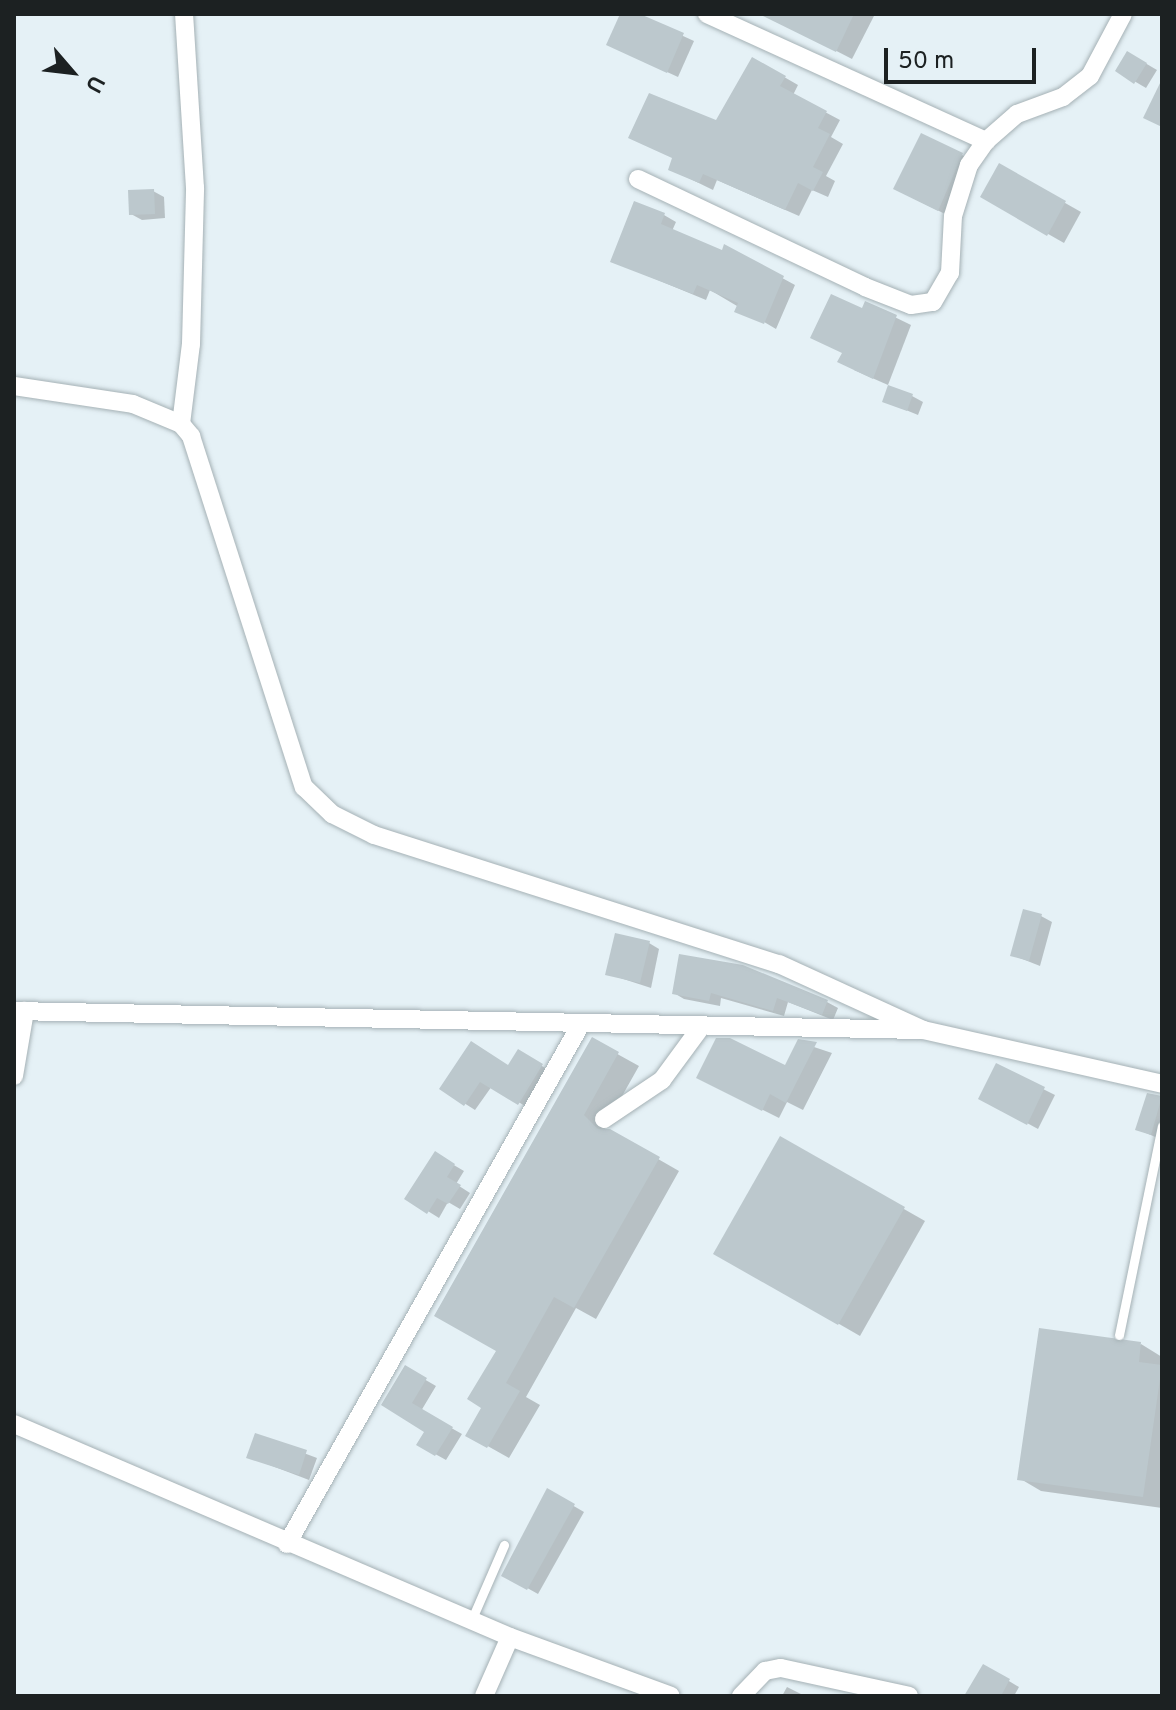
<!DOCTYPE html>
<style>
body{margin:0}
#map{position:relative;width:1176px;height:1710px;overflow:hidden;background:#e5f1f6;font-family:Overpass,sans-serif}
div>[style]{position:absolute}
.shadow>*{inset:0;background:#0003}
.building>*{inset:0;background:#bcc8cd}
.roads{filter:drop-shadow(0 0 2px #a5b1b5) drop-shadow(0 0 2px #a5b1b5)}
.lane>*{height:9px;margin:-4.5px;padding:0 4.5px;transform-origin:4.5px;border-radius:4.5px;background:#fff}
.street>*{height:18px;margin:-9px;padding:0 9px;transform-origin:9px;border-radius:9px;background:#fff}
span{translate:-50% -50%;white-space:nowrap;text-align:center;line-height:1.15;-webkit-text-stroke:6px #e5f1f6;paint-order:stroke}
.frame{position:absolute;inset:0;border:16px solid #1c2122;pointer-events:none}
.north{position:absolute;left:32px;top:32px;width:80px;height:80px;-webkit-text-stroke:6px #e5f1f6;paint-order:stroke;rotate:118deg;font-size:22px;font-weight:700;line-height:32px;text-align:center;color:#1c2122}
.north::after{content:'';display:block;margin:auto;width:28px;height:36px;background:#1c2122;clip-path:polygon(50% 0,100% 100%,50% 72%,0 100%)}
.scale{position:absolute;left:884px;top:48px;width:152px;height:36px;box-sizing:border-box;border:4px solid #1c2122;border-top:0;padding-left:10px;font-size:24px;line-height:28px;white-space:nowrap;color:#1c2122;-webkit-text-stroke:6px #e5f1f6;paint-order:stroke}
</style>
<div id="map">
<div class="shadow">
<i style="clip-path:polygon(622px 14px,635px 14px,694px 41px,678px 77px,619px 50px)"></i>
<i style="clip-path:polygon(765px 14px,875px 14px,852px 59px)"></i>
<i style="clip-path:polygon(1128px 53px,1157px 70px,1146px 88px,1117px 71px)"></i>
<i style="clip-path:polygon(753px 59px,798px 85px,793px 95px,840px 120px,831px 137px,843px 144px,826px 176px,835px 181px,828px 197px,812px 190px,799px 216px,717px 180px,713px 190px,670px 169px,717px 123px)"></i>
<i style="clip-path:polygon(962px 155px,978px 164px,955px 219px,911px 197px)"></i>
<i style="clip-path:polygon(1000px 166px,1081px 212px,1064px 243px,983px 197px)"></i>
<i style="clip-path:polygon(153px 191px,164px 197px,165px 218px,142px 220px,131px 214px)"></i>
<i style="clip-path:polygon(664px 215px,676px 222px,672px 231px,723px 252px,725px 247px,795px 285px,776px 329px,710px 290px,706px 300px,612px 261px)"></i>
<i style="clip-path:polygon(866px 303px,911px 325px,888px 385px,854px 370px)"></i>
<i style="clip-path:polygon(912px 396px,923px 402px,918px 415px,884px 401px)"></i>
<i style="clip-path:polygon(1041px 916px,1052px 922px,1040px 966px,1012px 955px)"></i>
<i style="clip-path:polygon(649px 943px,659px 949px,651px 988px,608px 974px)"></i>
<i style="clip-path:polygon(681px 956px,827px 1002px,838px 1008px,833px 1020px,788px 1002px,784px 1016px,721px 998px,720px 1006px,684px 999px,674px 993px)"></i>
<i style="clip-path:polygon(592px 1040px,639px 1066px,604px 1128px,679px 1171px,596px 1319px,576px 1308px,526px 1397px,540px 1405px,509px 1458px,468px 1435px,484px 1407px)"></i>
<i style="clip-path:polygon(799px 1042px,832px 1053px,803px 1110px,787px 1102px,779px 1118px,715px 1086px,785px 1068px)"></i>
<i style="clip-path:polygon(518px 1052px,552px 1072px,530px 1109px,492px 1086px,475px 1110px,442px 1089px,509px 1067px)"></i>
<i style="clip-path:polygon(997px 1066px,1055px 1095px,1038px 1129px,981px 1098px)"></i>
<i style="clip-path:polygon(1148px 1095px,1162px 1098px,1162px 1140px,1137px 1129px)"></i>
<i style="clip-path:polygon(781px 1139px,925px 1221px,860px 1336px,716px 1253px)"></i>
<i style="clip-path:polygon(435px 1154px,464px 1171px,456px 1184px,470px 1193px,460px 1209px,448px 1202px,439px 1218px,407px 1198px)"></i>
<i style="clip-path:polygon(1141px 1344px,1162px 1357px,1162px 1508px,1041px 1491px,1019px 1478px)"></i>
<i style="clip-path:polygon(405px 1368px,436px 1386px,421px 1411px,462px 1434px,446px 1460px,419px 1445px,427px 1431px,383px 1405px)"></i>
<i style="clip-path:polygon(256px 1435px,317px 1458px,309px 1480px,249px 1457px)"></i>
<i style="clip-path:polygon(548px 1491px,584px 1512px,538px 1594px,504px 1575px)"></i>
<i style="clip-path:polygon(984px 1666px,1019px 1687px,1014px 1696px,967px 1696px)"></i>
<i style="clip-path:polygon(787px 1687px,805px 1696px,782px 1696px)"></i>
</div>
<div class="building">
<i style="clip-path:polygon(620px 14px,640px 14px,684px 33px,667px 73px,606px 45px)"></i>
<i style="clip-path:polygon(759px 14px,854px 14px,836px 52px)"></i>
<i style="clip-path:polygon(1127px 51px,1147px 63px,1134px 84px,1115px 71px)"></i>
<i style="clip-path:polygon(752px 57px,786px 76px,780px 86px,827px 111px,818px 128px,830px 134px,813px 167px,823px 172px,813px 191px,798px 183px,785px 210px,703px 174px,699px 183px,668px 170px,672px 158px,628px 138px,649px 93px,716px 120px)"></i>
<i style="clip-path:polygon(1162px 79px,1162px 127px,1143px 118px)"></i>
<i style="clip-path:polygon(921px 133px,963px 153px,938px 211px,893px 189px)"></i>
<i style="clip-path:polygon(999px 163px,1066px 201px,1047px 236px,980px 197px)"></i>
<i style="clip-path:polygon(154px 189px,155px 214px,129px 215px,128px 190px)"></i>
<i style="clip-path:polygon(634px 201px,665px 213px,661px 224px,722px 250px,724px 244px,784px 276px,764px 324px,734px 312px,738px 303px,697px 285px,693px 294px,610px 262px)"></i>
<i style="clip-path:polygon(831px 294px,862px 308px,865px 301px,897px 315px,873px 379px,837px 362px,842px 353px,810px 338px)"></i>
<i style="clip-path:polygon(888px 385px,913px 394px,907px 411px,882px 402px)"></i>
<i style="clip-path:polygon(1023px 909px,1042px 914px,1029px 961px,1010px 956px)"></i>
<i style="clip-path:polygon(615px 933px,650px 941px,640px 983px,605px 975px)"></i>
<i style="clip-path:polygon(679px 954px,743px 965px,828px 1000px,822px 1015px,777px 998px,773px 1011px,711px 993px,709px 1001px,672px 994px)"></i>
<i style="clip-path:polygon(592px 1037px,619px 1052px,584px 1115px,598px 1129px,610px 1129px,660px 1157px,574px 1308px,554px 1297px,506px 1383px,520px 1391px,487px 1448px,465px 1436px,481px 1408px,467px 1399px,496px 1351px,434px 1316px)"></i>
<i style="clip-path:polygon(716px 1038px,730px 1038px,785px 1065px,798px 1039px,817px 1042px,786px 1103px,770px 1094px,762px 1111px,696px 1078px)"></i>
<i style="clip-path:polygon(471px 1041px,508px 1065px,518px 1049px,543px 1064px,518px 1105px,480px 1082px,464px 1106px,439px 1089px)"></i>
<i style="clip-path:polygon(996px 1063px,1045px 1087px,1027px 1125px,978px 1099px)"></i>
<i style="clip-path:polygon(1147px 1093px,1162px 1096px,1151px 1135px,1135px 1130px)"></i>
<i style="clip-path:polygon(780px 1136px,905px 1207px,838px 1325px,713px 1254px)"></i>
<i style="clip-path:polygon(435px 1151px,455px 1164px,447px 1177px,461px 1185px,448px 1204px,437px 1198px,427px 1214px,404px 1199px)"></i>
<i style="clip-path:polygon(1039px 1328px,1141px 1342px,1139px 1362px,1162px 1365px,1143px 1497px,1017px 1480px)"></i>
<i style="clip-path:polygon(405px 1365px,427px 1378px,412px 1403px,453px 1427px,435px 1456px,416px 1445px,424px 1432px,381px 1405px)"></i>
<i style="clip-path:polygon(255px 1433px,307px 1450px,299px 1475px,246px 1458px)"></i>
<i style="clip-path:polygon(547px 1488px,575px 1504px,527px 1590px,501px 1576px)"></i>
<i style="clip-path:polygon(983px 1664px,1010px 1679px,1001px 1696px,964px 1696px)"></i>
</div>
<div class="roads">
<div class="lane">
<i style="left:1119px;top:1335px;width:213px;rotate:-78.4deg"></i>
<i style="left:471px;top:1621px;width:83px;rotate:-66.5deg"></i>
</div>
<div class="street">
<i style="left:707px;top:14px;width:307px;rotate:24.5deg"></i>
<i style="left:638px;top:179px;width:251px;rotate:25.4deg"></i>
<i style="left:865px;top:287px;width:49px;rotate:21.4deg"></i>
<i style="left:911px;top:305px;width:22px;rotate:-8deg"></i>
<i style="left:933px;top:302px;width:34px;rotate:-60deg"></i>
<i style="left:950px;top:273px;width:57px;rotate:-87deg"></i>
<i style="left:953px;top:216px;width:53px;rotate:-72.6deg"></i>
<i style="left:969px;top:165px;width:29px;rotate:-55deg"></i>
<i style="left:986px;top:141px;width:41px;rotate:-41.1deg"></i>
<i style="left:1017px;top:114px;width:49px;rotate:-20.3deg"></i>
<i style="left:1063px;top:97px;width:34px;rotate:-38deg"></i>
<i style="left:1090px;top:76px;width:70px;rotate:-62deg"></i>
<i style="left:14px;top:386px;width:120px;rotate:8.6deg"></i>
<i style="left:133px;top:404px;width:52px;rotate:22.6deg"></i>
<i style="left:181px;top:424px;width:16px;rotate:50deg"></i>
<i style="left:191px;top:436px;width:369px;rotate:72.2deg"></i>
<i style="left:304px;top:787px;width:39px;rotate:44deg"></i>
<i style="left:332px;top:814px;width:47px;rotate:26.6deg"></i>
<i style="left:374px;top:835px;width:425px;rotate:17.7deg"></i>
<i style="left:779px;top:964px;width:158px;rotate:24.6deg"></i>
<i style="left:181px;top:424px;width:81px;rotate:-82.9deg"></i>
<i style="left:191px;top:344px;width:156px;rotate:-88.5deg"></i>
<i style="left:195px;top:188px;width:174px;rotate:-93.6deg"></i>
<i style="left:14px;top:1011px;width:909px;rotate:1.2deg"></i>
<i style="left:923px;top:1030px;width:245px;rotate:12.7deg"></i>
<i style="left:14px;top:1076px;width:66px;rotate:-80.4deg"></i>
<i style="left:604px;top:1119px;width:70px;rotate:-33.9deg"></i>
<i style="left:662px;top:1080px;width:66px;rotate:-53.7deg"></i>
<i style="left:14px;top:1424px;width:540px;rotate:23.24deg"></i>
<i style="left:510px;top:1637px;width:171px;rotate:20.1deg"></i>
<i style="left:287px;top:1544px;width:597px;rotate:-60.52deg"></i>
<i style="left:484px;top:1696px;width:64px;rotate:-66.2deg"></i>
<i style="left:741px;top:1696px;width:35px;rotate:-46deg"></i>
<i style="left:765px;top:1671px;width:16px;rotate:-11deg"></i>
<i style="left:781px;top:1668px;width:131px;rotate:12.3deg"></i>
</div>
</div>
<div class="frame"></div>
<div class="north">U</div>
<div class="scale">50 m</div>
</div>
